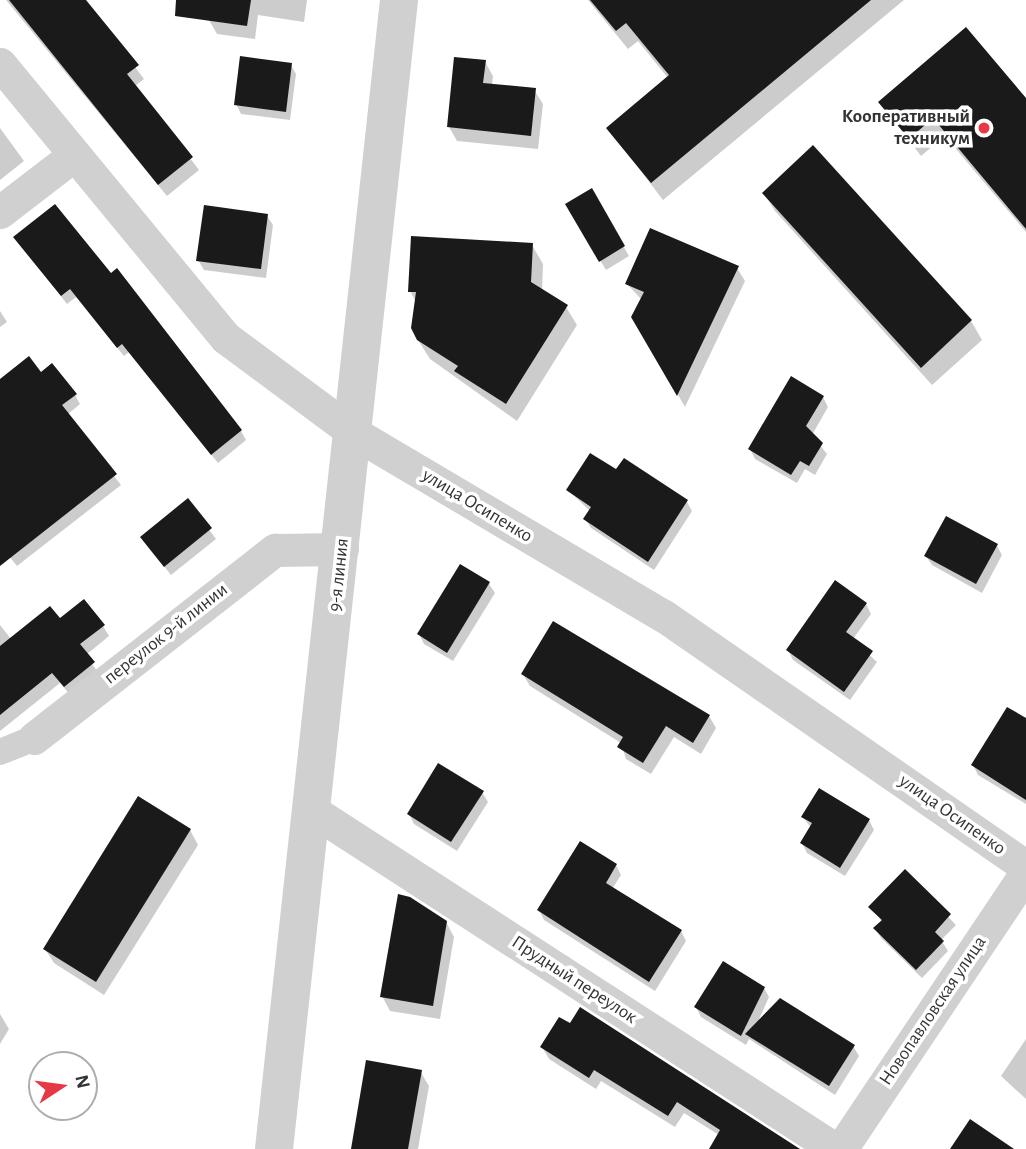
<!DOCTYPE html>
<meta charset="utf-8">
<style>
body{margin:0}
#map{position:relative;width:1026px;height:1149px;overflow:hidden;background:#fff;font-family:"Alegreya Sans",sans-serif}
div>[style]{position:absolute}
.shadow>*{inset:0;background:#0003}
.building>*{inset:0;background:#1a1a1a}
.pedestrian>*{height:26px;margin:-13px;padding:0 13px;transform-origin:13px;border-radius:13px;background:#d0d0d0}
.minor>*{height:33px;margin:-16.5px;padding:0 16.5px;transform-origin:16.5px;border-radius:16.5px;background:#d0d0d0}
.tertiary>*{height:38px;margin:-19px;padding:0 19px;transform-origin:19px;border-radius:19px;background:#d0d0d0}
.dots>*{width:19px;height:19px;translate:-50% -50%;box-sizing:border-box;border:4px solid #fff;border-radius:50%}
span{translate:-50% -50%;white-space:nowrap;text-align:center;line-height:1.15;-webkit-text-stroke:7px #fff;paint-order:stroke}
.poi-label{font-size:19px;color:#333;font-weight:700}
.right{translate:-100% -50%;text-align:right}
.street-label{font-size:19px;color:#333}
.north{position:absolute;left:28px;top:1051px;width:70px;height:70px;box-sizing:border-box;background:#fff;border:2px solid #adadad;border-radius:50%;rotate:77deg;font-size:19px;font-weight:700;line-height:28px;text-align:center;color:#333}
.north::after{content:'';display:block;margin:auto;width:24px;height:32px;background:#e63946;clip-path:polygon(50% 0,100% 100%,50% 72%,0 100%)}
</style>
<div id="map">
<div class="shadow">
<i style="clip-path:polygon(6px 0,85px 0,144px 79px,135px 86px,199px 170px,167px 196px)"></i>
<i style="clip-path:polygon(211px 0,307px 0,304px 22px,258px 15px,255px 39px,217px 34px,209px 20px)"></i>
<i style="clip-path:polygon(588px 0,904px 0,663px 200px,608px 128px,668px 78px,638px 41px,628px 49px)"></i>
<i style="clip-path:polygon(485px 62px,493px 76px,492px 86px,534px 90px,543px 104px,538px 149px,457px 141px,449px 127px)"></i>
<i style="clip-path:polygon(291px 65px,296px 74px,290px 120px,241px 114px,236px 104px)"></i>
<i style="clip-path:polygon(1026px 101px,1026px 232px,945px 136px,921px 156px,880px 102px)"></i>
<i style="clip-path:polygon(0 128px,24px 161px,0 180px)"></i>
<i style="clip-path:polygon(813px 148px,971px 321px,982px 340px,932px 385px,775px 211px,764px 193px)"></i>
<i style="clip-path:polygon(591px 190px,629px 256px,606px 270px,567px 204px)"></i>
<i style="clip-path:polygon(267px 216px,273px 225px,266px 278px,204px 270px,198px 260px)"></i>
<i style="clip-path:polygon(15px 238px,241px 431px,246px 440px,218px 463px,129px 352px,124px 356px,76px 297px,67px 304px)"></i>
<i style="clip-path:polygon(532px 245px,543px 264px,542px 291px,566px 307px,577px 325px,517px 421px,430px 359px,418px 340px,416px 302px,410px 291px)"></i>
<i style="clip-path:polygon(737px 268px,745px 281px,685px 407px,633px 317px,642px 300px,627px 284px)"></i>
<i style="clip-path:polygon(0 311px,7px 322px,0 327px)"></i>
<i style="clip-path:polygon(41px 374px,75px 395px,80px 404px,67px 415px,121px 485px,17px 566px,0 545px,0 382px)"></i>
<i style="clip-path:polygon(823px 397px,828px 407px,812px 435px,827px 454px,815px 475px,805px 469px,797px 483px,755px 459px,750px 449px)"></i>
<i style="clip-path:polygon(616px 472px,687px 502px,692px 511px,654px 570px,591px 528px,585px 519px,590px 511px,568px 490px)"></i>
<i style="clip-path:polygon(188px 501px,216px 539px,171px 575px,148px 546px)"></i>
<i style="clip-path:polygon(997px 546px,1002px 555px,982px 593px,932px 565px,926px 556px)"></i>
<i style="clip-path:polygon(461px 566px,489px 584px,495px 593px,453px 661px,424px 644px,419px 634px)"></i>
<i style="clip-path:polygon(866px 604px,871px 614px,853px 639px,877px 662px,850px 700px,793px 660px,788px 650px)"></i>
<i style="clip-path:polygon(60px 621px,103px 626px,109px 636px,86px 655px,99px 674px,71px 696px,60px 683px,0 731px,0 625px,11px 639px)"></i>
<i style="clip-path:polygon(523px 674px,709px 716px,716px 728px,701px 754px,674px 737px,651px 774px,626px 759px,621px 743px,530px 686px)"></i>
<i style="clip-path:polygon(1026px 721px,1026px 804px,978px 775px,973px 765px)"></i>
<i style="clip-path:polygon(482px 792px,488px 802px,457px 851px,414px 824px,409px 814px)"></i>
<i style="clip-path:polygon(803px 817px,869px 820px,874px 830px,845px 876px,807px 853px,802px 843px,811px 828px)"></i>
<i style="clip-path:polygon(190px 830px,198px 845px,104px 995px,54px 963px,45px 949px)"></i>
<i style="clip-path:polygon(616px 865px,621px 875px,612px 889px,681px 931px,686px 941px,655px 991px,544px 920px,539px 910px)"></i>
<i style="clip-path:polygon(905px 872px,956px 925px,941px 940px,948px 951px,922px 978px,881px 938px,876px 929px,882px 922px,871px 907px)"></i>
<i style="clip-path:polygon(446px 922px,454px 937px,440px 1019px,390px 1011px,382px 996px)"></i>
<i style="clip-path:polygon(764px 988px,769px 997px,757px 1024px,853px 1046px,859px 1056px,835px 1095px,749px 1039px,746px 1045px,701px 1017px,696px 1007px)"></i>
<i style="clip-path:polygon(0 1014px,9px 1029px,0 1044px)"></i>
<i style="clip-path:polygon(570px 1026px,796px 1149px,711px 1149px,719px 1135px,684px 1113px,675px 1127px,601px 1081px,596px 1089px,549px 1059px,542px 1047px)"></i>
<i style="clip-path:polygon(1026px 1039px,1026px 1099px,1001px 1076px)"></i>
<i style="clip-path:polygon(420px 1071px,429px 1086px,418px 1149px,352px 1149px)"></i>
</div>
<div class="building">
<i style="clip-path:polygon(9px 0,86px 0,139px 65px,127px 74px,193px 157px,158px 185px)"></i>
<i style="clip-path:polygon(176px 0,251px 0,247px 26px,175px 16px)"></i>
<i style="clip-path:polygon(590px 0,871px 0,651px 183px,606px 128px,669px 75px,626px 23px,616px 31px)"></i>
<i style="clip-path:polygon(966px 27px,1026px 98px,1026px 229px,933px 118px,909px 139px,878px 102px)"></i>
<i style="clip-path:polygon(240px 56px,292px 63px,286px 112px,234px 105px)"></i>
<i style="clip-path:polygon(454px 57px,486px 60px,483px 83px,536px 88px,531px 136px,447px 127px)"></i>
<i style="clip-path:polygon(813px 145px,972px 320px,921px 368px,762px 193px)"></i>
<i style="clip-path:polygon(592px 188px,625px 246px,599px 262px,565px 204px)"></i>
<i style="clip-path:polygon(55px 204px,111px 273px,117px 268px,242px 430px,211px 455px,122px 344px,117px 348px,70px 289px,61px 296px,13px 237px)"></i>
<i style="clip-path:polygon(204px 205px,268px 214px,261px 269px,196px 261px)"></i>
<i style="clip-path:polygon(650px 228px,739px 266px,677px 396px,631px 317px,644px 292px,625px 284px)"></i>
<i style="clip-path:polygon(411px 236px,533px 243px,531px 282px,568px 305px,506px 404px,454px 371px,458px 366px,417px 340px,411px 328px,416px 292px,408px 292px)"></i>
<i style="clip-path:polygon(29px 356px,41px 372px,52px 363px,77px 394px,62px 405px,117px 474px,0 566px,0 379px)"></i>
<i style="clip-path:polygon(791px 376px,824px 396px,806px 426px,823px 443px,809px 466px,800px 461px,791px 475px,748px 449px)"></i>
<i style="clip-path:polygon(590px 453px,616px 469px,624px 458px,688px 500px,648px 562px,583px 519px,591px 507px,566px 490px)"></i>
<i style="clip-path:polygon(188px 498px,212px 528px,164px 567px,140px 537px)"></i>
<i style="clip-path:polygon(946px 516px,998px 544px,976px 584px,924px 556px)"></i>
<i style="clip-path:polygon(460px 564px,490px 582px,447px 653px,417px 634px)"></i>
<i style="clip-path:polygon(835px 580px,867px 603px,846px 632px,873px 651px,844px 692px,786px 650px)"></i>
<i style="clip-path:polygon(84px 599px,105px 625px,80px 644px,95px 662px,64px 687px,52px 673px,0 715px,0 646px,50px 606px,60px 618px)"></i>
<i style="clip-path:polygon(553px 621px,710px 715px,693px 743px,666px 726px,643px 763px,617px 747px,623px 737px,521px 674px)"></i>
<i style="clip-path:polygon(1007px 707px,1026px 718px,1026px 800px,971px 765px)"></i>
<i style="clip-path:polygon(438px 763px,484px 791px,451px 842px,407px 814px)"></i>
<i style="clip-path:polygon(819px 788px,870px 819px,840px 868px,800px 843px,812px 823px,801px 817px)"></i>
<i style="clip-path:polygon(138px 796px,191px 829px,96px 982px,43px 949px)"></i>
<i style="clip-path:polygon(580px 841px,617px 864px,606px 883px,682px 930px,649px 982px,537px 910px)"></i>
<i style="clip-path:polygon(905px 869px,951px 914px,935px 932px,944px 941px,916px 970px,873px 928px,882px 920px,868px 907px)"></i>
<i style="clip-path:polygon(398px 894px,410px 897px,447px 921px,433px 1006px,380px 997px)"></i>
<i style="clip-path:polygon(723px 961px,765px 987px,741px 1036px,694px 1007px)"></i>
<i style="clip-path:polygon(780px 998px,855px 1045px,829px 1086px,745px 1034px)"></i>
<i style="clip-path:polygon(580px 1007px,800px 1149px,709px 1149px,720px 1130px,677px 1102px,668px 1116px,594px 1070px,589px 1078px,540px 1047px,559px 1017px,570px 1023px)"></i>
<i style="clip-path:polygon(366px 1060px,422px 1070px,408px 1149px,351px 1149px)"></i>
<i style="clip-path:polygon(970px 1119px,1014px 1149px,950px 1149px)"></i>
</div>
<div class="pedestrian">
<i style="left:0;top:752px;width:37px;rotate:-22deg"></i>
</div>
<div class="minor">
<i style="left:0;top:64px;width:355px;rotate:50.5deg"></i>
<i style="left:226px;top:338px;width:159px;rotate:36.6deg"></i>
<i style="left:354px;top:433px;width:360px;rotate:30.6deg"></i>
<i style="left:664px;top:616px;width:441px;rotate:34.7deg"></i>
<i style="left:0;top:212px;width:93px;rotate:-37.6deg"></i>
<i style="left:34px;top:738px;width:306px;rotate:-38deg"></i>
<i style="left:275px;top:550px;width:67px;rotate:-0.9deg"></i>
<i style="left:313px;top:811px;width:622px;rotate:32.92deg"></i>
<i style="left:841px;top:1149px;width:332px;rotate:-56.2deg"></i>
</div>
<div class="tertiary">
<i style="left:274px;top:1149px;width:1156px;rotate:-83.79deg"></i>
</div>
<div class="dots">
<i style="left:984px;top:128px;background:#e63946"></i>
</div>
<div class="poi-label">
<span class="right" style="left:970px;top:128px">Кооперативный<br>техникум</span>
</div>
<div class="street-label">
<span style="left:477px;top:506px;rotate:31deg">улица Осипенко</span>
<span style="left:339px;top:575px;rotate:-84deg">9-я линия</span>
<span style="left:166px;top:634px;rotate:-38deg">переулок 9-й линии</span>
<span style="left:952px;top:815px;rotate:35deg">улица Осипенко</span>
<span style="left:574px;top:980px;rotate:33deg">Прудный переулок</span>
<span style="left:933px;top:1011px;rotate:-56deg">Новопавловская улица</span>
</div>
<div class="north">N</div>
</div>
